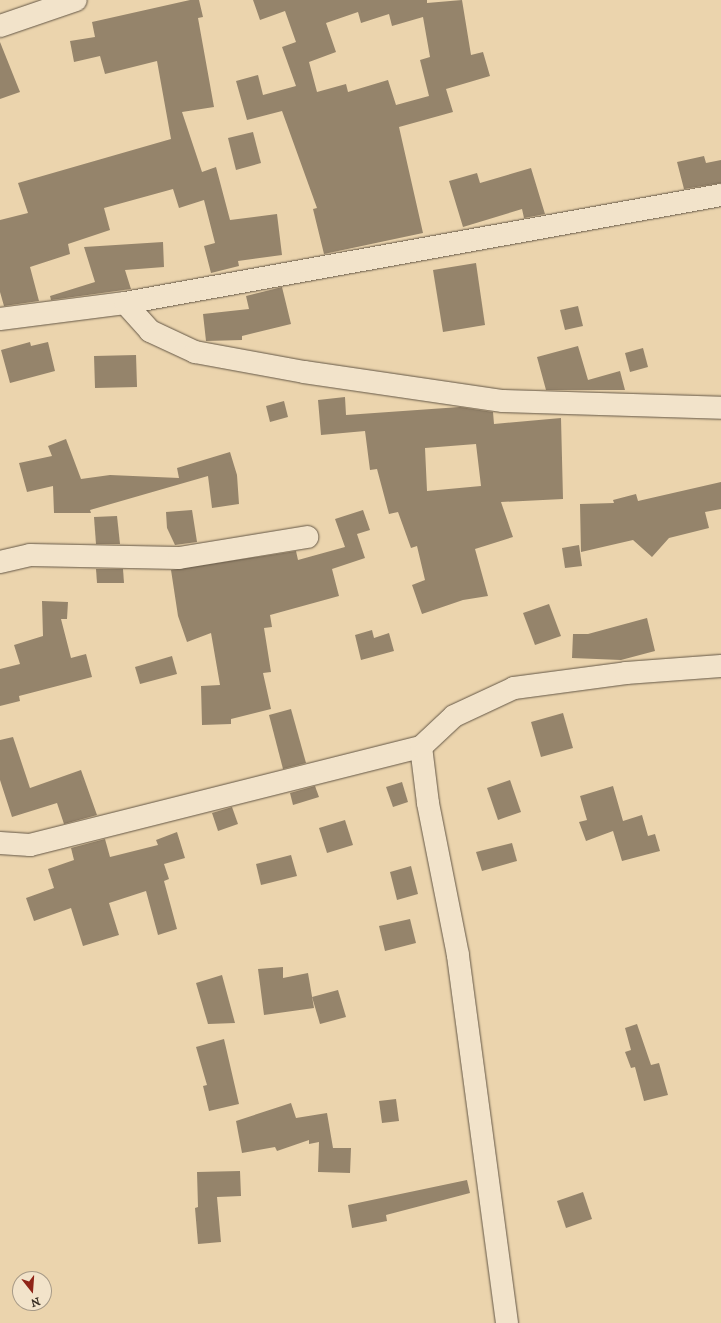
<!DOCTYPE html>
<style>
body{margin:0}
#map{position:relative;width:721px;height:1323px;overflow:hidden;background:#ebd4ad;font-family:"IM FELL DW Pica",serif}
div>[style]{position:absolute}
.building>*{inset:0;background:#95846b}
.roads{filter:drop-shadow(0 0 1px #645746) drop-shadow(0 0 1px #645746)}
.minor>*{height:22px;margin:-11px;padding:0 11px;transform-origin:11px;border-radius:11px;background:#f2e3ca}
span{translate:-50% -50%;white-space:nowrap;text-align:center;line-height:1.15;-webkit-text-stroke:3.5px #f2e3ca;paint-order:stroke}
.north{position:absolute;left:12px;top:1271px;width:40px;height:40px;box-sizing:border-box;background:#f2e3ca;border:1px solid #a79a87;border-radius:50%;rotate:163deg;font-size:11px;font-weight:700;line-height:16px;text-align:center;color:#372d23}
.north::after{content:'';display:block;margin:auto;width:14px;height:18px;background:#8f2418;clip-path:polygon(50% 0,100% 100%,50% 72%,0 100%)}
</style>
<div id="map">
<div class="building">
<i style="clip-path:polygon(190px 0,199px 0,203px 17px,198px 18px,214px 107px,182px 112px,202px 172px,216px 167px,230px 220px,277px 214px,282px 255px,238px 261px,239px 266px,211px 273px,204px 246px,215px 243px,204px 200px,179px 208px,173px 189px,104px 208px,110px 230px,68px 244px,70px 254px,30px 267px,39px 301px,4px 306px,0 292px,0 220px,28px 213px,18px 183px,171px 139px,157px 61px,105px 74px,100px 56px,74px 62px,70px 41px,95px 37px,92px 22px)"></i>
<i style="clip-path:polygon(evenodd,253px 0,427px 0,427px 3px,462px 0,471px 55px,483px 52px,490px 76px,446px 89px,453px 112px,399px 127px,423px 233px,324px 254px,313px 209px,317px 208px,282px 111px,247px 120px,236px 81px,258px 75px,263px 95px,296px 86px,282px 47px,296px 42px,285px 11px,260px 20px,253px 0,358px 12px,361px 23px,389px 14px,392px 26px,423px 17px,430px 57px,420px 60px,429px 96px,396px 105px,388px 80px,348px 92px,346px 84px,317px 92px,309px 62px,336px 52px,326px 23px,358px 12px)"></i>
<i style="clip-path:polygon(0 42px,20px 92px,0 99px)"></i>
<i style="clip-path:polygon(253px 132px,261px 163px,236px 170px,228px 138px)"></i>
<i style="clip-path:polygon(704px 156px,706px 163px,721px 160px,721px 183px,684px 189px,677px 162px)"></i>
<i style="clip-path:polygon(531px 168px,545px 214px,524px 218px,522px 209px,463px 227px,449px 181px,477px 173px,480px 183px)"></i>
<i style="clip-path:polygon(163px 242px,164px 267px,125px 270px,131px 289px,51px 300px,50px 296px,95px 282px,84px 247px)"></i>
<i style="clip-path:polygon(476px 263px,485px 325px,443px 332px,433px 270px)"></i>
<i style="clip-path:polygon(282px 287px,291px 324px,242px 336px,242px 340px,206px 341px,203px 314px,249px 309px,246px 296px)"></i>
<i style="clip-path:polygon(578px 306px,583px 326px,565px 330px,560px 310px)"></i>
<i style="clip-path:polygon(30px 342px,31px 346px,48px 342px,55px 371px,10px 383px,1px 350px)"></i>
<i style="clip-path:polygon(578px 346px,588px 380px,620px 371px,625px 390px,546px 390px,537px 357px)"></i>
<i style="clip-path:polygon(643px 348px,648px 367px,630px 372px,625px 353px)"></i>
<i style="clip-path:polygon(136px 355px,137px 387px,95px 388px,94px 356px)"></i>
<i style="clip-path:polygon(evenodd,345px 397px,346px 415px,460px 407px,493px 412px,494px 424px,561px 418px,563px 499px,501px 502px,513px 537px,475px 549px,488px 596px,463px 600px,422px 614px,412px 585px,425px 580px,417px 546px,411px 548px,398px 512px,389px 514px,377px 469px,370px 470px,365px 431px,321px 435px,318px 400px,345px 397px,476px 444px,481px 486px,427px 491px,425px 448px,476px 444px)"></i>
<i style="clip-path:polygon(284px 401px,288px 417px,270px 422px,266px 406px)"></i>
<i style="clip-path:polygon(66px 439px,81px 479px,110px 475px,179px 478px,177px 468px,230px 452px,237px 475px,239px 504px,212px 508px,208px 476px,90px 510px,91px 513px,54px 513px,53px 486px,27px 492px,19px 463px,52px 456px,48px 446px)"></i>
<i style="clip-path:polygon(721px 482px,721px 509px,705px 512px,709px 528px,669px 538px,652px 557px,633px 540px,581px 552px,580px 504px,614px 503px,613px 500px,636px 494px,638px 501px)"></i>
<i style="clip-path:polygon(192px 510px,197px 542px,175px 545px,167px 528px,166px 512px)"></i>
<i style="clip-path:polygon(363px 510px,370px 530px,357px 534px,365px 558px,332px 569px,339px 596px,270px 615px,272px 627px,264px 628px,271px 672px,263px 673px,271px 709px,231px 719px,231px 724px,202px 725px,201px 686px,220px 685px,211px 633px,187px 642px,178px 616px,171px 570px,296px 551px,298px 560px,345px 547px,335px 519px)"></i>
<i style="clip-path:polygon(117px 516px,120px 544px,96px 544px,94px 517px)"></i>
<i style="clip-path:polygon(579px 545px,582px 566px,565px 568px,562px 548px)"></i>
<i style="clip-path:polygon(96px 569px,123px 569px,124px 583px,97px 583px)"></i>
<i style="clip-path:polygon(42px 601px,68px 602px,67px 619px,61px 619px,71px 658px,86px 654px,92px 677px,19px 696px,20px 701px,0 706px,0 669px,20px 664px,14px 645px,43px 636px)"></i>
<i style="clip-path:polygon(549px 604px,561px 636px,535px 645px,523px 613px)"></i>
<i style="clip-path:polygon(647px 618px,655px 651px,621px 660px,572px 658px,573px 634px,588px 634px)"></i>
<i style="clip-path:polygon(372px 630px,374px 638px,389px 633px,394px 651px,361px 660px,355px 635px)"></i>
<i style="clip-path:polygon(172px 656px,177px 674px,140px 684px,135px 667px)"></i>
<i style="clip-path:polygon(291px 709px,306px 763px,283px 769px,269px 715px)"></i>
<i style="clip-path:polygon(563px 713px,573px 748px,541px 757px,531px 722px)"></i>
<i style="clip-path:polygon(13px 737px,30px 788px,81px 770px,97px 815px,64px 824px,57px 803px,12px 817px,0 780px,0 740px)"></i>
<i style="clip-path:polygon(510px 780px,521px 812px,498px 820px,487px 788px)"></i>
<i style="clip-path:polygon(402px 782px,408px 802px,393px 807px,386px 787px)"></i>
<i style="clip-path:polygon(315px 786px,319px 797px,293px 805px,290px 793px)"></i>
<i style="clip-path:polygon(613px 786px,623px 821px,642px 815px,648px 836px,655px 834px,660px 851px,622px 861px,613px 831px,586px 841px,579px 822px,587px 820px,580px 796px)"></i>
<i style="clip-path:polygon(232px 807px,238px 824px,218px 831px,212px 813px)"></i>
<i style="clip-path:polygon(345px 820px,353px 845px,327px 853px,319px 828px)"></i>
<i style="clip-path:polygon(177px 832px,185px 858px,164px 864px,169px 879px,164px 881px,177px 929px,158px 935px,146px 891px,109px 903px,119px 935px,83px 946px,71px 908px,34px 921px,26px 898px,54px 888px,48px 869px,74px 860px,71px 848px,105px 839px,110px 857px,158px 845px,156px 840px)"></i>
<i style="clip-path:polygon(512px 843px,517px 861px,482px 871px,476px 852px)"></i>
<i style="clip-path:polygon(291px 855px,297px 876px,261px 885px,256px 864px)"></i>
<i style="clip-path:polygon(411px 866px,418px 894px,397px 900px,390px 872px)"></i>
<i style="clip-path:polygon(410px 919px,416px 943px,385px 951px,379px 926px)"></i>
<i style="clip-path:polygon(283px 967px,283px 978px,308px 973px,314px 1008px,264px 1015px,258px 969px)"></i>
<i style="clip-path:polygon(222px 975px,235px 1023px,208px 1024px,196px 983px)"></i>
<i style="clip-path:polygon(338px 990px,346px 1017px,320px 1024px,312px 997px)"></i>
<i style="clip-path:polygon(637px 1024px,651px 1065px,659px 1063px,668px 1095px,644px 1101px,635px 1067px,631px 1068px,625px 1052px,631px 1050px,625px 1028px)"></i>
<i style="clip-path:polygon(224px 1039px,239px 1104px,209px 1111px,203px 1086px,207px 1085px,196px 1047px)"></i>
<i style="clip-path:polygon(396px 1099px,399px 1121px,382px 1123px,379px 1101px)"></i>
<i style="clip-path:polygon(291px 1103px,296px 1118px,327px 1113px,333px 1148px,351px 1148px,350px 1173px,318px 1172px,319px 1142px,309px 1144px,309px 1140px,277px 1151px,275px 1147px,242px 1153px,236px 1121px)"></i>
<i style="clip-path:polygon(240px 1171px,241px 1196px,217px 1197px,221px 1242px,198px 1244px,195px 1208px,198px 1207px,197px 1172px)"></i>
<i style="clip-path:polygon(467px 1180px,470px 1193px,386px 1215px,387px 1221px,352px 1228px,348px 1205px)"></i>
<i style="clip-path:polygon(583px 1192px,592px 1219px,566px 1228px,557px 1201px)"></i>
</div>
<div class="roads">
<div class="minor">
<i style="left:0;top:26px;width:80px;rotate:-18.9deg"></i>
<i style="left:125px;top:303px;width:38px;rotate:48deg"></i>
<i style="left:150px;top:331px;width:50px;rotate:25deg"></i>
<i style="left:195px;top:352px;width:111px;rotate:10.4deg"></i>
<i style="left:304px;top:372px;width:201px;rotate:8.3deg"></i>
<i style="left:503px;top:401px;width:218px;rotate:1.8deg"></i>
<i style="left:0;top:319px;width:126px;rotate:-7.3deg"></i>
<i style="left:125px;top:303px;width:606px;rotate:-10.27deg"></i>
<i style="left:0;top:562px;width:31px;rotate:-13deg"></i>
<i style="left:30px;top:555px;width:149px;rotate:1.2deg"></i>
<i style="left:179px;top:558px;width:130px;rotate:-9.3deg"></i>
<i style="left:0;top:843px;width:30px;rotate:4deg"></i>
<i style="left:30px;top:845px;width:403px;rotate:-14.1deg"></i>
<i style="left:507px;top:1323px;width:371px;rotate:-97.6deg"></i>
<i style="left:458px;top:955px;width:155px;rotate:-101.2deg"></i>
<i style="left:428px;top:803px;width:56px;rotate:-97.1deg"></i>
<i style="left:421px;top:747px;width:45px;rotate:-43.2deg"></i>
<i style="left:454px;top:716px;width:66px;rotate:-25deg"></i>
<i style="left:514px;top:688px;width:113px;rotate:-7.6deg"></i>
<i style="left:626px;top:673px;width:95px;rotate:-4.2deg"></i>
</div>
</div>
<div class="north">N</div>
</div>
